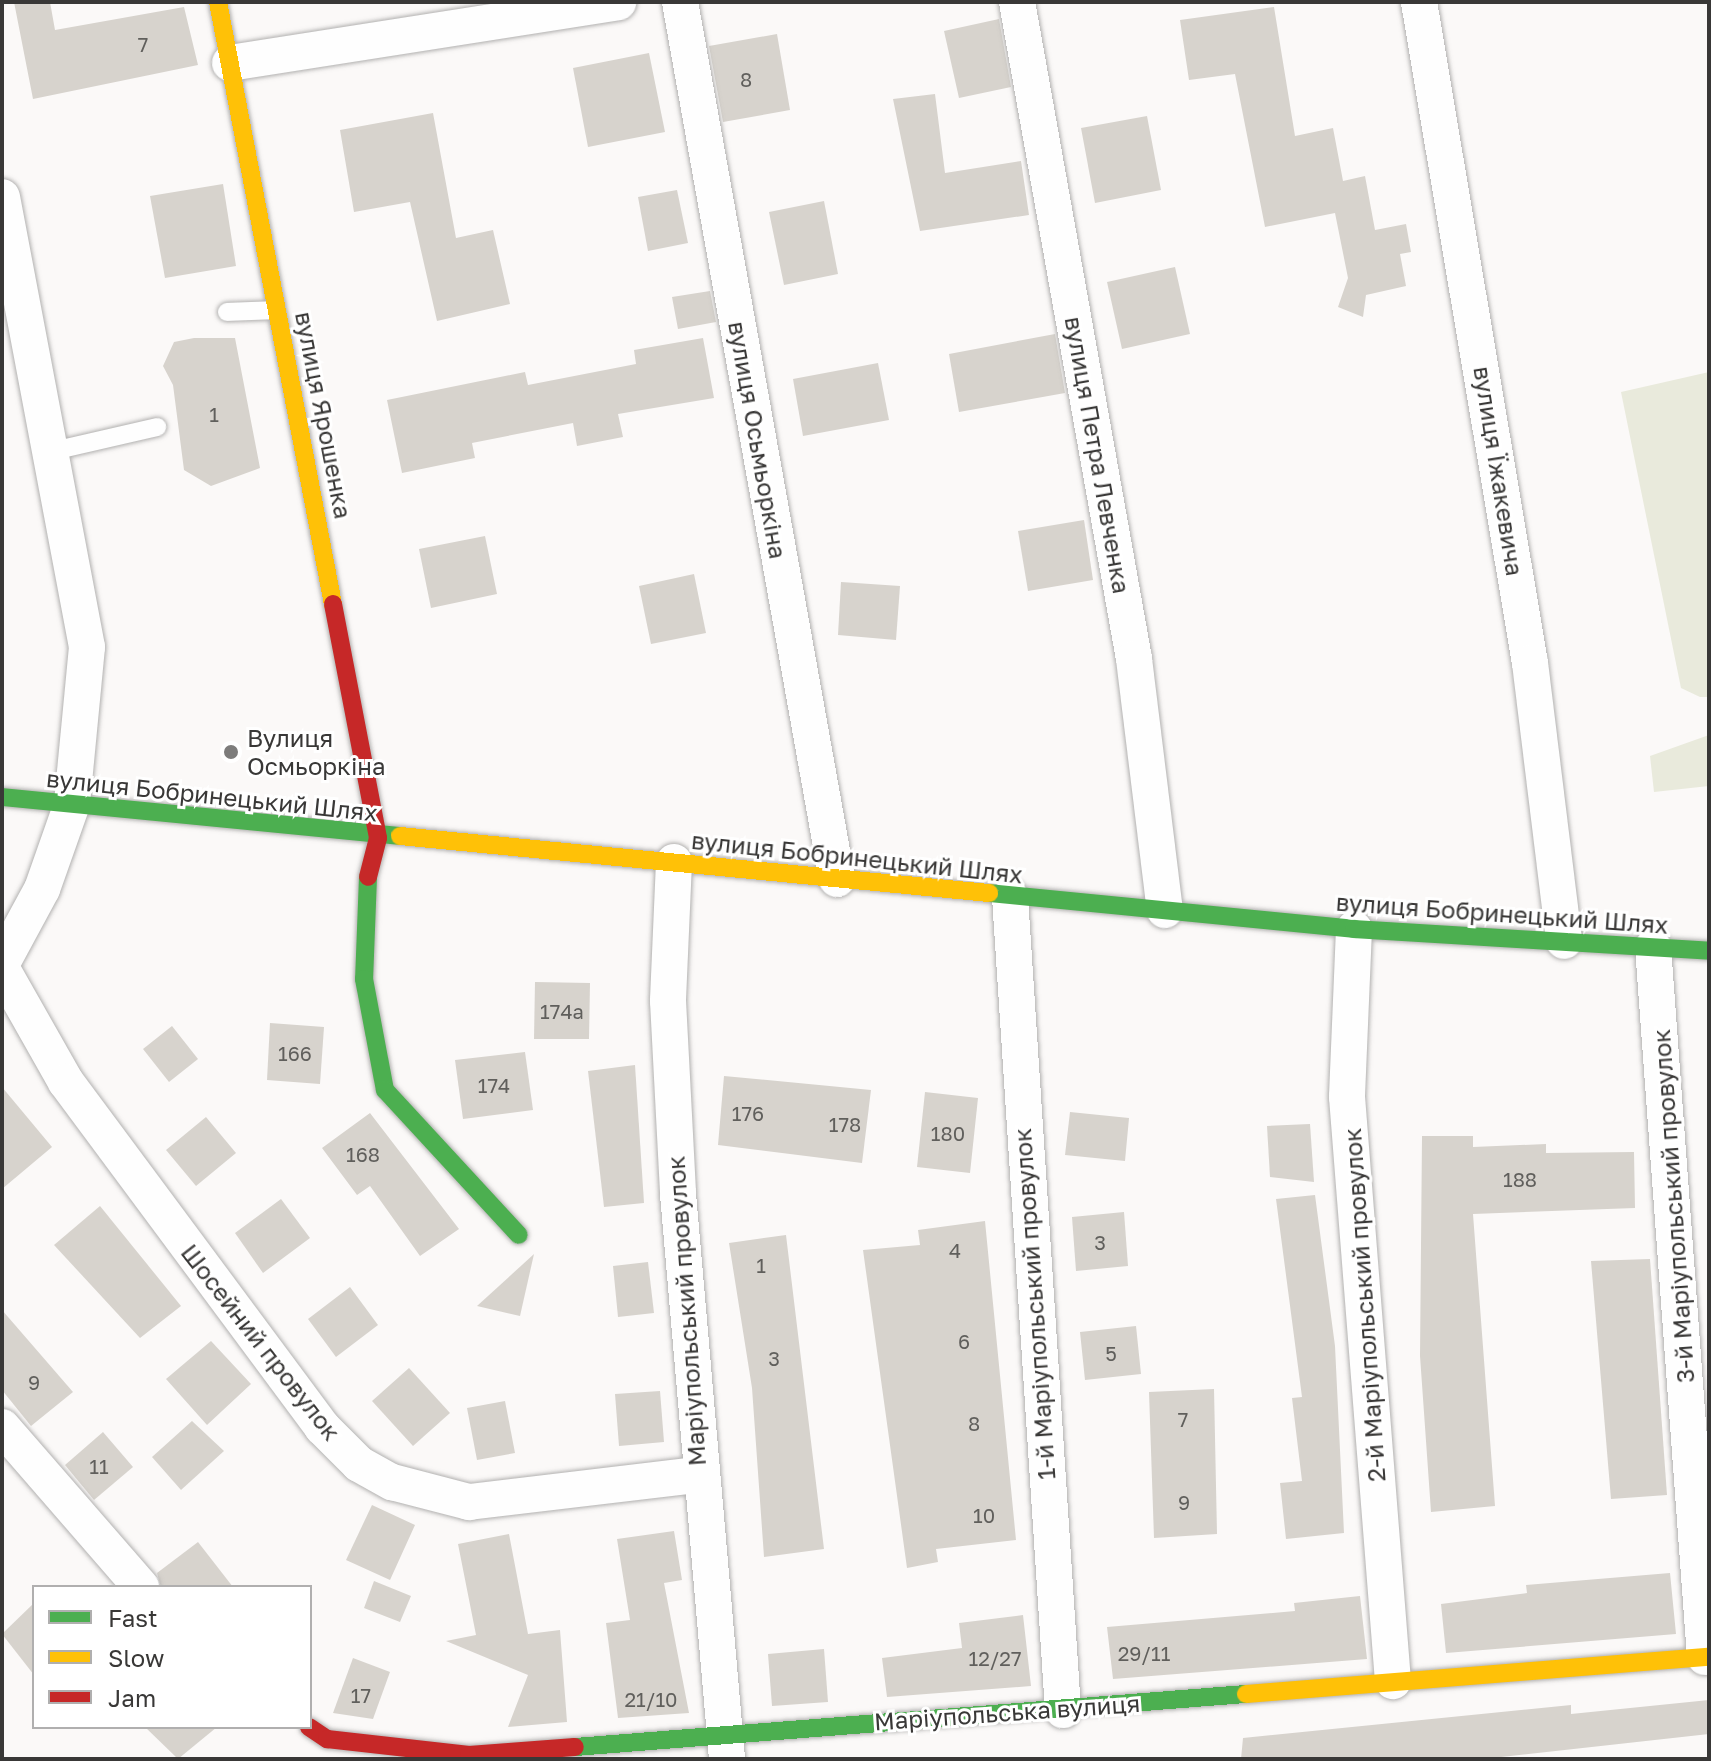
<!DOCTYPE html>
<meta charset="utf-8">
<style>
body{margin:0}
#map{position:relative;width:1711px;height:1761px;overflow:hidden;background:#fbf9f8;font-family:"Golos Text",sans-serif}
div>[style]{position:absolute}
.green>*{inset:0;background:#e9eadc}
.building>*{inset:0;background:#d7d3cd}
.roads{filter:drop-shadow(0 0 2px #b2b1b0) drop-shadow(0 0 2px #b2b1b0)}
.lane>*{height:18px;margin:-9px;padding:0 9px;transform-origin:9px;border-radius:9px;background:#fefefe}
.street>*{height:36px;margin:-18px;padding:0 18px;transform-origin:18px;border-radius:18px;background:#fefefe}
.fast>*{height:18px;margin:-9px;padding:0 9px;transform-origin:9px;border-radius:9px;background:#4caf50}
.slow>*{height:18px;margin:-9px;padding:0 9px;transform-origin:9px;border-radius:9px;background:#ffc107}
.jam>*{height:18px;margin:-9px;padding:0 9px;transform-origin:9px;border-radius:9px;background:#c62828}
.dots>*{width:22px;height:22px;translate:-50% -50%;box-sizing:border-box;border:4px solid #fff;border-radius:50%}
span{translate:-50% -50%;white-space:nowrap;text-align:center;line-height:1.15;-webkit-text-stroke:6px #fff;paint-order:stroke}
.number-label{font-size:20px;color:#605f5c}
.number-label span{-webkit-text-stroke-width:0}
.street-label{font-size:24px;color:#393837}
.poi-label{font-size:24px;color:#393837}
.left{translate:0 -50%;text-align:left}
.frame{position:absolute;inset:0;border:4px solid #393837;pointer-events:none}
.legend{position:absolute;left:32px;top:1585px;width:280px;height:144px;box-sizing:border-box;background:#fff;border:2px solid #b0afaf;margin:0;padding:10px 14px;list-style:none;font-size:24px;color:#393837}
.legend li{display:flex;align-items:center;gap:16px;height:40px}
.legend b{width:40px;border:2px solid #b0afaf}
</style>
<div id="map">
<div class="green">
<i style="clip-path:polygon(1709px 372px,1709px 697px,1700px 697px,1681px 688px,1621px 392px)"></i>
<i style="clip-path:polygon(1709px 735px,1709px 786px,1654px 792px,1650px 756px)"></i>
</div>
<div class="building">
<i style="clip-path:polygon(14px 2px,50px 2px,55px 30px,184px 7px,198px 65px,33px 99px)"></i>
<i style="clip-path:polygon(1274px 7px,1295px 136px,1333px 128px,1343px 181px,1365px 176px,1375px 230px,1406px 224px,1411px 252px,1400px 254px,1406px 286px,1366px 295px,1363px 317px,1338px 307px,1348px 278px,1335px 213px,1265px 227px,1235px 74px,1189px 80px,1180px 20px)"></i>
<i style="clip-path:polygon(999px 19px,1011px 87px,959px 98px,944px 31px)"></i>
<i style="clip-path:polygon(777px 34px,790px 110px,723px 122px,709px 46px)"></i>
<i style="clip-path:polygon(649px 53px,665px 132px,588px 147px,573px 68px)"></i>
<i style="clip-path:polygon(935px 94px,945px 173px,1021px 161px,1029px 215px,920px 231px,893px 99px)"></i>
<i style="clip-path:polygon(433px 113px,456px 238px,493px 230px,510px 304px,437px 321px,410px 202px,354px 212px,340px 130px)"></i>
<i style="clip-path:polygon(1147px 116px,1161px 190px,1095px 203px,1081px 128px)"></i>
<i style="clip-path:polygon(223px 184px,236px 266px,165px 278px,150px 196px)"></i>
<i style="clip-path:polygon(677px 190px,688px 243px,648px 251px,638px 197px)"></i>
<i style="clip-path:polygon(824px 201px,838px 274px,784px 285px,769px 212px)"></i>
<i style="clip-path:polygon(1175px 267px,1190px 334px,1122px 349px,1107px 282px)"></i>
<i style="clip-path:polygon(710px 291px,716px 322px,678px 329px,672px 297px)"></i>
<i style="clip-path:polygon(1055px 334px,1065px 393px,959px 412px,949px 354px)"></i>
<i style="clip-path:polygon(194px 338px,235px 338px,260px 468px,211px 486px,184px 470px,173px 385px,163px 366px,174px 342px)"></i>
<i style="clip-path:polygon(703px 338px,714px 398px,618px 414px,623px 437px,577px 446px,573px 423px,472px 443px,475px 458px,402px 473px,387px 400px,525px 372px,528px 385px,636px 364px,634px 350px)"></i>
<i style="clip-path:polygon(878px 363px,889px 420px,803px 436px,793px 379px)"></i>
<i style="clip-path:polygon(1084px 520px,1093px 580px,1028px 591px,1018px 531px)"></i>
<i style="clip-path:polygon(485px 536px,497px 594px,431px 608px,419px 549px)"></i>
<i style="clip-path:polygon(694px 574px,706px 633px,651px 644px,639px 586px)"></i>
<i style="clip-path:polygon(841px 582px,900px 586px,896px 640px,838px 635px)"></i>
<i style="clip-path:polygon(535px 982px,590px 983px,589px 1039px,534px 1039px)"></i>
<i style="clip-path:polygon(270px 1023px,324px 1027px,320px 1084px,267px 1080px)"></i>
<i style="clip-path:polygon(172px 1026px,198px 1059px,169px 1082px,143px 1049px)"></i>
<i style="clip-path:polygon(525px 1052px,533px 1110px,463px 1119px,455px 1060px)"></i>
<i style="clip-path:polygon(635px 1065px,644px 1203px,604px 1207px,588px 1071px)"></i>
<i style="clip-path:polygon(724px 1076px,871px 1090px,862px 1163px,718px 1145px)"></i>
<i style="clip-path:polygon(2px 1087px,52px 1147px,2px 1189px)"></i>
<i style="clip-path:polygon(925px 1092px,978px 1098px,970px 1173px,917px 1167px)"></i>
<i style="clip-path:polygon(1070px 1112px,1129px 1118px,1125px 1161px,1065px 1155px)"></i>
<i style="clip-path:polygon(370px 1113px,459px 1229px,420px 1256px,370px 1186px,357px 1195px,322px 1148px)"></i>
<i style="clip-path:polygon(206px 1117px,236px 1153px,196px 1186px,166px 1150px)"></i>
<i style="clip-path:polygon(1310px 1124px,1314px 1182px,1270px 1177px,1267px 1126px)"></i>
<i style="clip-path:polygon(1422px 1136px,1473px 1136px,1473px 1147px,1546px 1144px,1546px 1153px,1634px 1152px,1635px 1208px,1473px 1214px,1495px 1506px,1431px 1512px,1420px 1356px)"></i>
<i style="clip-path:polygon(1315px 1195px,1335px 1346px,1344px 1533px,1286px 1539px,1280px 1483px,1302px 1481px,1292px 1398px,1302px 1397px,1276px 1199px)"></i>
<i style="clip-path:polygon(281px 1199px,310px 1238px,263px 1273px,235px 1233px)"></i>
<i style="clip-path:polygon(100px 1206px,181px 1306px,140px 1338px,54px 1245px)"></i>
<i style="clip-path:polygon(1124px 1212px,1128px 1266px,1076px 1271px,1072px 1217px)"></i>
<i style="clip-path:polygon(985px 1221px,1016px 1540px,936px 1549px,938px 1562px,907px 1568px,863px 1250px,920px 1245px,918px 1230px)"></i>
<i style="clip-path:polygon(786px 1235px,824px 1549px,764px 1557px,752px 1388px,729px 1243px)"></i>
<i style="clip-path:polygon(534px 1254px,520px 1316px,477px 1306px)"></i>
<i style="clip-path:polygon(1650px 1259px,1667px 1495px,1611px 1499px,1591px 1261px)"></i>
<i style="clip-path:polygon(648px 1262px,654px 1313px,618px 1317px,613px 1266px)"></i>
<i style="clip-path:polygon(350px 1287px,378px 1325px,336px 1357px,308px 1319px)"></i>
<i style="clip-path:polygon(2px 1310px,73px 1392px,31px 1426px,2px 1390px)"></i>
<i style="clip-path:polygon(1136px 1326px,1141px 1374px,1085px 1380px,1080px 1332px)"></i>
<i style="clip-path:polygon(211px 1341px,251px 1384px,207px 1425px,166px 1379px)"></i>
<i style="clip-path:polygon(409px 1368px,450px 1413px,413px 1446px,372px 1401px)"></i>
<i style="clip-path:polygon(1214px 1389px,1217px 1534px,1154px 1538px,1149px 1392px)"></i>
<i style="clip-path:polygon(660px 1391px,664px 1442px,619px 1446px,615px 1394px)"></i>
<i style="clip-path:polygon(505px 1401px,515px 1453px,477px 1460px,467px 1408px)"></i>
<i style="clip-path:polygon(192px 1421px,224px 1451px,181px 1490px,152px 1457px)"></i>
<i style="clip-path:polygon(103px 1432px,133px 1467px,94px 1500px,65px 1465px)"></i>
<i style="clip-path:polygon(372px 1505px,415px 1525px,390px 1580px,346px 1560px)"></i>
<i style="clip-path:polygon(674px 1531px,682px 1580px,664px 1583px,689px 1713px,618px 1718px,606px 1623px,630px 1620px,617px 1539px)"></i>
<i style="clip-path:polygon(509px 1534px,528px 1634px,560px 1630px,567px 1722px,508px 1727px,528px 1675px,446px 1641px,476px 1635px,458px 1544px)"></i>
<i style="clip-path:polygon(198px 1542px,233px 1587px,161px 1587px,157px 1573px)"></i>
<i style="clip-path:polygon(1670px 1573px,1676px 1634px,1446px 1653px,1441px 1604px,1527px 1593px,1526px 1585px)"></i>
<i style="clip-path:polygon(374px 1581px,411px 1596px,400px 1622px,364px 1608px)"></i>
<i style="clip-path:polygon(1360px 1596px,1367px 1659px,1113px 1679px,1107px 1627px,1295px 1611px,1294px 1603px)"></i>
<i style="clip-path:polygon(34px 1603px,34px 1675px,2px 1634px)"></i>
<i style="clip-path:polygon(1023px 1615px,1031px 1686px,887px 1697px,882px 1658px,962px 1648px,959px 1623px)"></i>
<i style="clip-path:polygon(824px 1649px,828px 1702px,772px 1706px,768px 1654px)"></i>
<i style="clip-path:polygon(353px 1658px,390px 1672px,373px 1719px,333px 1713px)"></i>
<i style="clip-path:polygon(1709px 1700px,1709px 1734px,1483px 1759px,1241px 1759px,1243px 1738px,1571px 1705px,1571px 1714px)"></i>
<i style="clip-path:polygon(145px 1727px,217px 1727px,178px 1759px)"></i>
</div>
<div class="roads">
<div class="lane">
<i style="left:227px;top:312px;width:49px;rotate:-2.3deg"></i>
<i style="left:53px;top:451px;width:107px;rotate:-13deg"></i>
</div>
<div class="street">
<i style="left:680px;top:2px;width:891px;rotate:79.85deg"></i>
<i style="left:1017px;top:2px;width:667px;rotate:79.9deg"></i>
<i style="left:1134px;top:659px;width:253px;rotate:83deg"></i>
<i style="left:1419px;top:2px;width:670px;rotate:80.47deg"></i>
<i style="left:1530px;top:663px;width:280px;rotate:83deg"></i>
<i style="left:230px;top:63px;width:393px;rotate:-8.9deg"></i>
<i style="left:2px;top:197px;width:458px;rotate:79.3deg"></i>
<i style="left:87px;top:647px;width:158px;rotate:95.5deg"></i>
<i style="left:72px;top:804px;width:90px;rotate:109.4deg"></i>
<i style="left:42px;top:889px;width:84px;rotate:118.4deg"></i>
<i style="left:674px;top:862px;width:139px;rotate:92.5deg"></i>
<i style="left:668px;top:1001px;width:193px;rotate:87deg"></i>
<i style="left:678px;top:1194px;width:567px;rotate:85.04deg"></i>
<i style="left:1010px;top:897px;width:815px;rotate:86.27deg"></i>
<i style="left:1354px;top:929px;width:168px;rotate:92.4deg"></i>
<i style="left:1347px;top:1097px;width:586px;rotate:85.5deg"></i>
<i style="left:1653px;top:947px;width:712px;rotate:85.81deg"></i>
<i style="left:2px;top:969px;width:130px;rotate:60.5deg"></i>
<i style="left:66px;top:1082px;width:430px;rotate:53.4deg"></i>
<i style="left:322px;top:1427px;width:52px;rotate:45deg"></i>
<i style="left:359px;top:1464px;width:38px;rotate:29deg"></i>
<i style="left:392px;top:1482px;width:80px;rotate:14.6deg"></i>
<i style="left:469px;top:1502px;width:230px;rotate:-6.8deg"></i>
<i style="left:2px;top:1427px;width:212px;rotate:49deg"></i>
</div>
<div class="fast">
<i style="left:2px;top:797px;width:400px;rotate:5.6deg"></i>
<i style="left:368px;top:877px;width:102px;rotate:92.2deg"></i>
<i style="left:364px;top:979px;width:113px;rotate:79.3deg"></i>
<i style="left:385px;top:1090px;width:197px;rotate:47.3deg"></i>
<i style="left:989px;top:893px;width:367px;rotate:5.6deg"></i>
<i style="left:1354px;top:929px;width:356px;rotate:3.5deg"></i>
<i style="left:575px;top:1747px;width:673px;rotate:-4.52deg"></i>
</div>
<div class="slow">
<i style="left:218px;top:2px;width:613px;rotate:79.19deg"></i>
<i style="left:400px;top:836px;width:592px;rotate:5.53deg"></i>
<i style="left:1246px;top:1694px;width:464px;rotate:-4.6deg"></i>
</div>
<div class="jam">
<i style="left:333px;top:604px;width:238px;rotate:79.1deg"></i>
<i style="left:378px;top:838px;width:40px;rotate:104.4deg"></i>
<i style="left:309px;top:1727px;width:22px;rotate:34deg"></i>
<i style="left:327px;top:1739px;width:143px;rotate:6.4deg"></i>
<i style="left:469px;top:1755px;width:106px;rotate:-4.3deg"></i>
</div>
</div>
<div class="dots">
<i style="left:231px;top:752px;background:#7d7c7b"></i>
</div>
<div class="number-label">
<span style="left:143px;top:44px">7</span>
<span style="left:746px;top:79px">8</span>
<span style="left:214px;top:414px">1</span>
<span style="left:562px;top:1011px">174а</span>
<span style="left:295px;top:1053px">166</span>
<span style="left:494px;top:1085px">174</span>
<span style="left:748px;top:1113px">176</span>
<span style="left:845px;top:1124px">178</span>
<span style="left:948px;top:1133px">180</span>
<span style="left:363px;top:1154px">168</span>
<span style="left:1520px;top:1179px">188</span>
<span style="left:1100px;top:1242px">3</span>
<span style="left:955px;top:1250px">4</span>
<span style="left:761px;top:1265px">1</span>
<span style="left:964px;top:1341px">6</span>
<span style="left:1111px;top:1353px">5</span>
<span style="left:774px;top:1358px">3</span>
<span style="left:34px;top:1382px">9</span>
<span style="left:1183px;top:1419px">7</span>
<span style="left:974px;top:1423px">8</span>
<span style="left:99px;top:1466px">11</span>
<span style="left:1184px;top:1502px">9</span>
<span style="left:984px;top:1515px">10</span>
<span style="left:1144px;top:1653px">29/11</span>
<span style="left:995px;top:1658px">12/27</span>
<span style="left:361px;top:1695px">17</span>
<span style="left:651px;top:1699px">21/10</span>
</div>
<div class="street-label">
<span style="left:324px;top:415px;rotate:79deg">вулиця Ярошенка</span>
<span style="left:758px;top:440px;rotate:80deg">вулиця Осьмьоркіна</span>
<span style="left:1098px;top:455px;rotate:80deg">вулиця Петра Левченка</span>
<span style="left:1499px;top:471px;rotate:81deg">вулиця Їжакевича</span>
<span style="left:212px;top:795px;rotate:6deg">вулиця Бобринецький Шлях</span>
<span style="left:857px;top:857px;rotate:6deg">вулиця Бобринецький Шлях</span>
<span style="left:1502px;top:913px;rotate:4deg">вулиця Бобринецький Шлях</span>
<span style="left:1673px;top:1206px;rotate:-94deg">3-й Маріупольський провулок</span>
<span style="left:1034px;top:1304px;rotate:-94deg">1-й Маріупольський провулок</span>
<span style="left:1364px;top:1305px;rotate:-94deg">2-й Маріупольський провулок</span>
<span style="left:686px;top:1311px;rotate:-94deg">Маріупольський провулок</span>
<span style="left:261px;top:1342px;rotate:52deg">Шосейний провулок</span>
<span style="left:1007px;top:1712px;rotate:-4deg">Маріупольська вулиця</span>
</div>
<div class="poi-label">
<span class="left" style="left:247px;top:752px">Вулиця<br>Осмьоркіна</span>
</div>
<div class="frame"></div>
<ul class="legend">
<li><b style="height:10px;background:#4caf50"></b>Fast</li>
<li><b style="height:10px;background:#ffc107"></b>Slow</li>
<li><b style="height:10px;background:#c62828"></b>Jam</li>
</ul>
</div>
